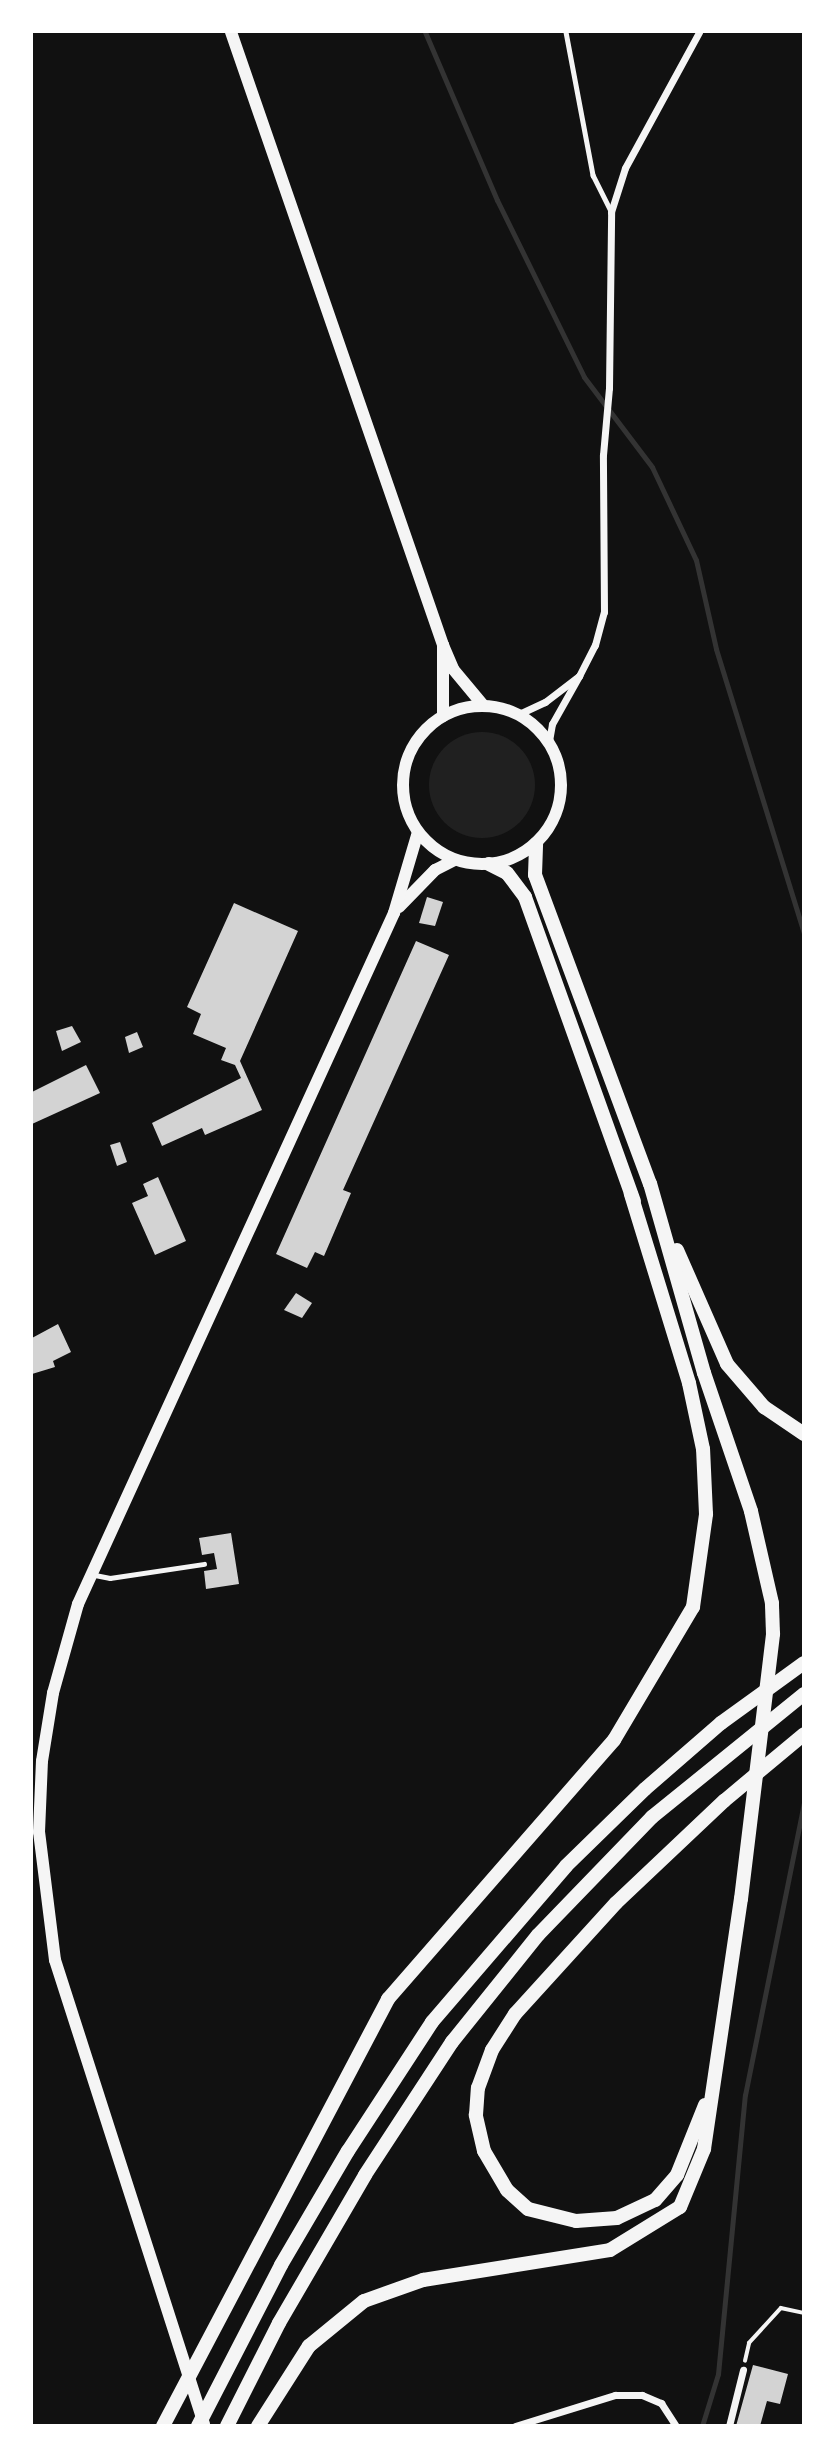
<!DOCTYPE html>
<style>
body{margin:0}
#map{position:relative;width:835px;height:2457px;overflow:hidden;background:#111;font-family:Lato,sans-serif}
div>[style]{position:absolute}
.green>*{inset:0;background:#202020}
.round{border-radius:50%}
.stream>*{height:5px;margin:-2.5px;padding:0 2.5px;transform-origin:2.5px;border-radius:2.5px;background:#333}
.building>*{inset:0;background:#d3d3d3}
.path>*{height:3.5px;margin:-1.75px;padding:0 1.75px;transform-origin:1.75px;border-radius:1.75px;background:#f5f5f5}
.service>*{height:4.5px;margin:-2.25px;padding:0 2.25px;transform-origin:2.25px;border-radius:2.25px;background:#f5f5f5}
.minor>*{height:7px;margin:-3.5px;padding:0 3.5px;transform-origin:3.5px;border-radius:3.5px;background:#f5f5f5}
.secondary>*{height:12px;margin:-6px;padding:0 6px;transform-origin:6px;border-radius:6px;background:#f5f5f5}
.secondary>.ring{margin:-6px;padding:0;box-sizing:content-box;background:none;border:12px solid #f5f5f5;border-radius:50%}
.trunk>*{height:14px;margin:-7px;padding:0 7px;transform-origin:7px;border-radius:7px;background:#f5f5f5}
span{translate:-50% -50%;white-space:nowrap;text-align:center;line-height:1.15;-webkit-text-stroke:5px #fff;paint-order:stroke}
.frame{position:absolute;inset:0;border:33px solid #fff;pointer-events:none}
</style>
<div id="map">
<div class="green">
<i class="round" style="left:429px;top:732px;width:106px;height:106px"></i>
</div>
<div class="stream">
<i style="left:425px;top:32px;width:183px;rotate:66.8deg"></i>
<i style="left:497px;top:200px;width:197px;rotate:63.8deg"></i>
<i style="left:584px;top:377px;width:113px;rotate:52.9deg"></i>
<i style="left:652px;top:467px;width:103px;rotate:64.7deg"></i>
<i style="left:696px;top:560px;width:91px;rotate:77.3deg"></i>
<i style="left:716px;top:649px;width:297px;rotate:72.8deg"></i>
<i style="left:702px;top:2426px;width:54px;rotate:-72.9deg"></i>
<i style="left:718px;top:2374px;width:280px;rotate:-84.5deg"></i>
<i style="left:745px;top:2095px;width:298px;rotate:-78.6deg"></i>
</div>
<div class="building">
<i style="clip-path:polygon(427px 897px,443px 902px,435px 926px,419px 923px)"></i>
<i style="clip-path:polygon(234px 903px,298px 931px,240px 1061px,262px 1110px,205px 1135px,202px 1128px,162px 1146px,152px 1123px,241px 1078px,235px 1065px,221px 1060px,226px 1048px,193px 1034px,201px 1014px,187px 1007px)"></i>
<i style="clip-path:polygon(416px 941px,449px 955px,343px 1190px,351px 1193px,324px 1256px,315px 1252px,307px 1268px,276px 1254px)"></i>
<i style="clip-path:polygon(72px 1026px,81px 1042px,62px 1051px,56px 1031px)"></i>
<i style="clip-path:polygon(137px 1032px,143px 1047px,129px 1053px,125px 1037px)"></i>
<i style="clip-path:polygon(86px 1065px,100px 1093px,32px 1124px,32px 1092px)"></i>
<i style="clip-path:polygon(120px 1142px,127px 1162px,117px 1166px,110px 1145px)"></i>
<i style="clip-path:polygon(158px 1177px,186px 1241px,155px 1255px,132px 1203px,148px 1196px,143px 1184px)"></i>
<i style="clip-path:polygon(296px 1293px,312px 1303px,302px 1318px,284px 1310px)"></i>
<i style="clip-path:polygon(58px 1324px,71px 1352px,53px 1361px,55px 1367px,32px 1374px,32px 1338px)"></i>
<i style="clip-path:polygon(231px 1533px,239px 1584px,206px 1589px,204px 1571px,217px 1569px,214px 1553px,202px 1555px,199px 1538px)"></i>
<i style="clip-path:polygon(753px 2365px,788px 2374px,780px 2404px,767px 2401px,760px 2426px,736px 2426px)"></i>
</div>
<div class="path">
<i style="left:745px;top:2361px;width:18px;rotate:-77deg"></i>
<i style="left:749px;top:2343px;width:47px;rotate:-47.6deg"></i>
<i style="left:781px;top:2308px;width:24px;rotate:12deg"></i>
</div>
<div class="service">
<i style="left:566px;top:32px;width:146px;rotate:79.3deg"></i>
<i style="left:593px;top:175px;width:40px;rotate:63.4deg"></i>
<i style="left:95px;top:1575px;width:15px;rotate:11deg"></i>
<i style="left:110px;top:1578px;width:95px;rotate:-8.5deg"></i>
</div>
<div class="minor">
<i style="left:579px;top:676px;width:35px;rotate:-63deg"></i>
<i style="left:595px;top:645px;width:34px;rotate:-75deg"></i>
<i style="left:604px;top:612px;width:157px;rotate:-90.4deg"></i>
<i style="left:603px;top:455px;width:67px;rotate:-84.9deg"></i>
<i style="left:609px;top:388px;width:176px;rotate:-89.3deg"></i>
<i style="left:611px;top:212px;width:46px;rotate:-72.3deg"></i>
<i style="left:625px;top:168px;width:155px;rotate:-61.4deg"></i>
<i style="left:519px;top:714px;width:29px;rotate:-25deg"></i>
<i style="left:545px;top:702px;width:43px;rotate:-37.4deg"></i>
<i style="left:579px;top:676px;width:55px;rotate:119.4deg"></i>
<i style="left:552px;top:724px;width:17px;rotate:100deg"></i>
<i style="left:515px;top:2426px;width:105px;rotate:-17.2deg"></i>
<i style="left:615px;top:2395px;width:27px"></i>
<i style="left:642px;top:2395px;width:21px;rotate:23deg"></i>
<i style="left:661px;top:2403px;width:27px;rotate:57deg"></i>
<i style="left:729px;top:2426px;width:58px;rotate:-76deg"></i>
</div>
<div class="secondary">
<i style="left:231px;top:32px;width:649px;rotate:70.92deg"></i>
<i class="ring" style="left:403px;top:706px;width:146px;height:146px"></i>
<i style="left:443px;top:716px;width:71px;rotate:-90deg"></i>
<i style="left:443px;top:645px;width:26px;rotate:67deg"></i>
<i style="left:453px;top:669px;width:47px;rotate:50.2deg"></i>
<i style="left:399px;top:907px;width:52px;rotate:-45.8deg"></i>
<i style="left:435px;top:870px;width:22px;rotate:-27deg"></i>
<i style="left:204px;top:2424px;width:487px;rotate:-107.8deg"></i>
<i style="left:55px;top:1960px;width:129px;rotate:-97.1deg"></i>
<i style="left:39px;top:1832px;width:71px;rotate:-87.6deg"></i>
<i style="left:42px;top:1761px;width:69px;rotate:-80.8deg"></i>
<i style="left:53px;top:1693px;width:92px;rotate:-74.3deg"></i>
<i style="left:78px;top:1604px;width:760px;rotate:-65.42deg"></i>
<i style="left:394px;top:913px;width:84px;rotate:-73.5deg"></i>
</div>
<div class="trunk">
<i style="left:489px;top:864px;width:20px;rotate:27deg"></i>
<i style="left:507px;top:873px;width:30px;rotate:53deg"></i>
<i style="left:525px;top:897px;width:323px;rotate:70.3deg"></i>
<i style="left:677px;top:1250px;width:124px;rotate:66.3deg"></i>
<i style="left:727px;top:1364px;width:57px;rotate:49.3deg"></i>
<i style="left:764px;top:1407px;width:48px;rotate:34deg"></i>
<i style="left:705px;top:2105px;width:75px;rotate:111.8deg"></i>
<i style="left:677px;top:2175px;width:33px;rotate:131deg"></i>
<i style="left:655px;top:2200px;width:42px;rotate:154.7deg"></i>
<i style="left:617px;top:2218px;width:41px;rotate:175.8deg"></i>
<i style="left:576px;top:2221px;width:49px;rotate:-166deg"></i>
<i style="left:528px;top:2209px;width:28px;rotate:-138deg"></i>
<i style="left:507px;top:2190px;width:45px;rotate:-120.5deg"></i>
<i style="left:484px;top:2151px;width:37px;rotate:-103deg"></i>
<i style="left:476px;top:2115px;width:27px;rotate:-86deg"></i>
<i style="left:478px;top:2088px;width:40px;rotate:-69.8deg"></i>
<i style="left:492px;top:2050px;width:43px;rotate:-57.4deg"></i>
<i style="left:515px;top:2014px;width:150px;rotate:-47.7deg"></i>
<i style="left:616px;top:1903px;width:149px;rotate:-43.4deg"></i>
<i style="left:724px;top:1801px;width:104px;rotate:-39.9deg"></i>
<i style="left:163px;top:2426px;width:483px;rotate:-62.2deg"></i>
<i style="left:388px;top:1999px;width:344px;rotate:-48.9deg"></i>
<i style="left:614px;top:1740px;width:155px;rotate:-59.3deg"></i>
<i style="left:693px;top:1607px;width:94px;rotate:-82deg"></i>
<i style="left:706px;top:1514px;width:65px;rotate:-92.6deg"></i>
<i style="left:703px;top:1449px;width:67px;rotate:-102deg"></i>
<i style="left:689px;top:1383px;width:198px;rotate:-107.1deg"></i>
<i style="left:198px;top:2426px;width:181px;rotate:-62.7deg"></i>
<i style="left:281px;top:2265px;width:132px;rotate:-59.6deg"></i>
<i style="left:348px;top:2151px;width:154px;rotate:-56.9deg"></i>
<i style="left:432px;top:2022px;width:206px;rotate:-49.3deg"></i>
<i style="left:566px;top:1866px;width:110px;rotate:-44.3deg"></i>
<i style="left:645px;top:1789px;width:101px;rotate:-41deg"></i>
<i style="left:721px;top:1723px;width:102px;rotate:-35.9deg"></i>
<i style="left:227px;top:2426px;width:115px;rotate:-63.2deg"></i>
<i style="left:279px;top:2323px;width:171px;rotate:-59.8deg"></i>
<i style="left:365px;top:2175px;width:159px;rotate:-56.8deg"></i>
<i style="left:452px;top:2042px;width:137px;rotate:-51.2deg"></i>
<i style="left:538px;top:1935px;width:164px;rotate:-46deg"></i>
<i style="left:652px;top:1817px;width:196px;rotate:-39deg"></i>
<i style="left:258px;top:2426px;width:95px;rotate:-57.5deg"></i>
<i style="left:309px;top:2346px;width:71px;rotate:-39.3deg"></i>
<i style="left:364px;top:2301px;width:63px;rotate:-19.6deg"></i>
<i style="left:423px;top:2280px;width:189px;rotate:-9.1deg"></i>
<i style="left:610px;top:2250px;width:82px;rotate:-31.6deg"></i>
<i style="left:680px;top:2207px;width:63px;rotate:-67.5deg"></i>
<i style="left:704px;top:2149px;width:253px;rotate:-81.6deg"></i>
<i style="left:741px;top:1899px;width:267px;rotate:-83.1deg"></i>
<i style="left:773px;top:1634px;width:31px;rotate:-92deg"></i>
<i style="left:772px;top:1603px;width:94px;rotate:-102.9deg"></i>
<i style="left:751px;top:1511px;width:146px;rotate:-108.8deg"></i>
<i style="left:704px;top:1373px;width:197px;rotate:-105.9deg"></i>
<i style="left:650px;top:1184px;width:330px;rotate:-110.4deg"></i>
<i style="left:535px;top:875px;width:31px;rotate:-88deg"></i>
</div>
<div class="frame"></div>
</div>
